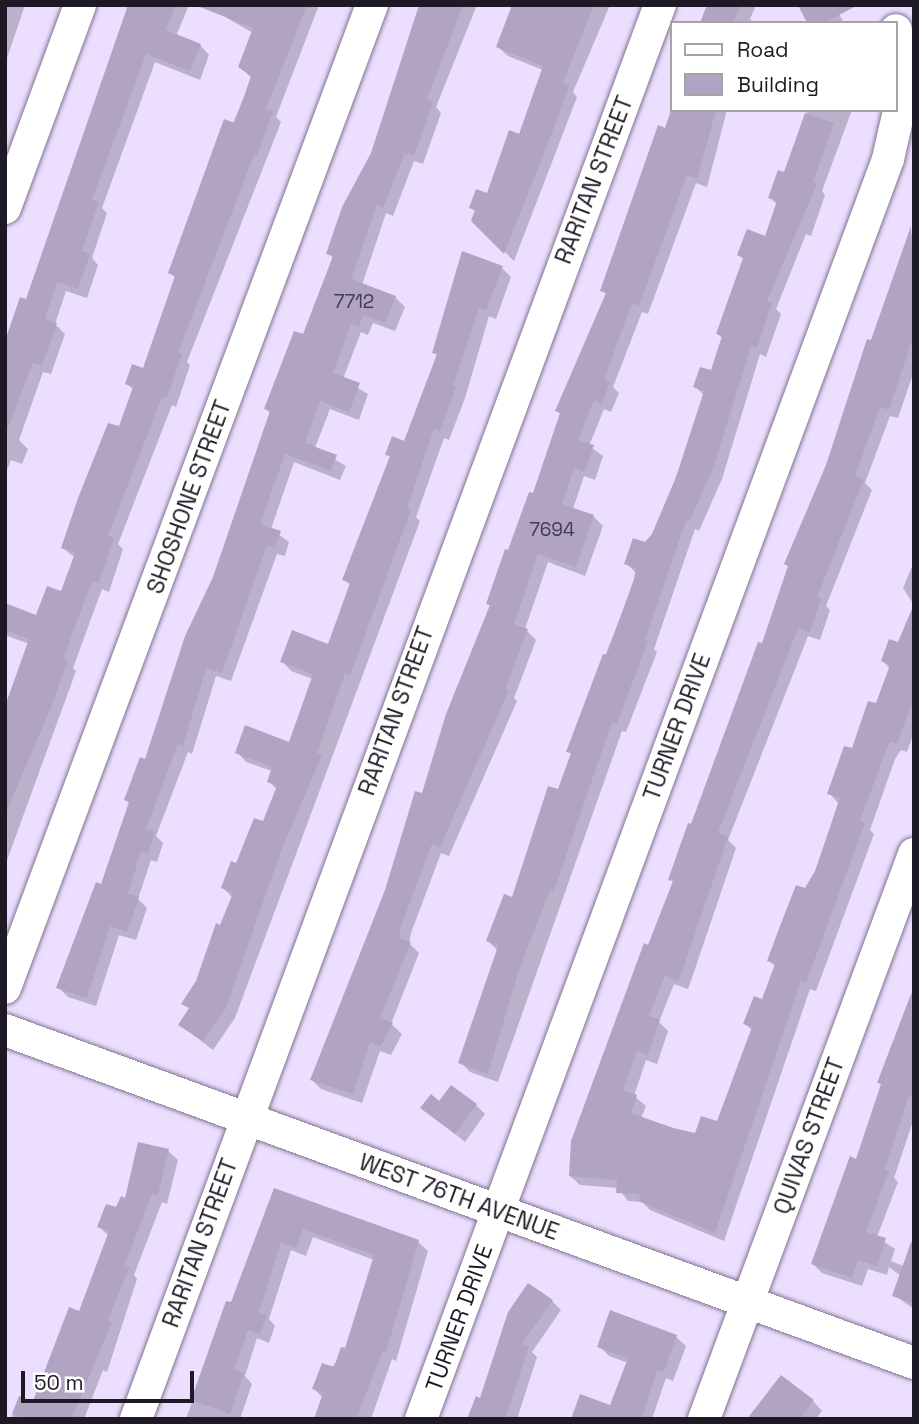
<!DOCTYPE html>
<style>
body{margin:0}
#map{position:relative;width:919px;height:1424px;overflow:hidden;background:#ebdefe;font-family:"Space Grotesk",sans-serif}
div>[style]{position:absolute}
.shadow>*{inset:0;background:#0003}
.building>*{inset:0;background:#b1a4c3}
.roads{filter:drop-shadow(0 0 2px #807491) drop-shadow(0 0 2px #807491)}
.minor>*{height:32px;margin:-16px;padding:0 16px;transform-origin:16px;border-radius:16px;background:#fff}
span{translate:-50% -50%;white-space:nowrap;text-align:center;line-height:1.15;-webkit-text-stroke:5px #fff;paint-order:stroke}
.number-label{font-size:19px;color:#433c4c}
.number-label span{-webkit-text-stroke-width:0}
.street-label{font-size:23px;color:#1e1924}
.frame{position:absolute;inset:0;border:7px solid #1e1924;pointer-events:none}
.legend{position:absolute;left:670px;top:21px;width:228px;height:91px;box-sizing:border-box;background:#fff;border:2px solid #a5a3a7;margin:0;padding:9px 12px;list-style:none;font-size:21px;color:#1e1924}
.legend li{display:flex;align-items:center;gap:14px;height:35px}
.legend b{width:35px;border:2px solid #a5a3a7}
.scale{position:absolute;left:21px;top:1371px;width:173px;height:32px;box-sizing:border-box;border:4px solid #1e1924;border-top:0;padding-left:9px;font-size:21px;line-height:24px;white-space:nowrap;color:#1e1924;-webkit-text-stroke:5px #fff;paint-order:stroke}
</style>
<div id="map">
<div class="shadow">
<i style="clip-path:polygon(5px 5px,25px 5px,5px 64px)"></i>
<i style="clip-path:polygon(131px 5px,189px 5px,176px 36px,200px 45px,209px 55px,200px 80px,155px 62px,102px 208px,107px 213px,92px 258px,98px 265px,87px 298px,66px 291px,55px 324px,65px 334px,51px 374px,43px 372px,19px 440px,28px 449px,22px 464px,11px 460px,5px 475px,5px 351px,27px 301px)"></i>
<i style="clip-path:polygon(232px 5px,319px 5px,276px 117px,281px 122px,187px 362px,190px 365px,176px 407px,172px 405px,118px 544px,123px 549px,109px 592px,102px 589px,73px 668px,76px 671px,5px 866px,5px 710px,29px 644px,5px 635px,5px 605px,37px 617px,62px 593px,75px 558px,63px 548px,120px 429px,134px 390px,127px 384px,144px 370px,176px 279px,170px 272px,252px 78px,240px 67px,253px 33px,227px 18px)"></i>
<i style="clip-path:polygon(421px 5px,477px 5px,436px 107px,441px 113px,423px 164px,414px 161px,393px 216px,386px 213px,362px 285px,395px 297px,405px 307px,395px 331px,373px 323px,368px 335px,361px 332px,343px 379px,368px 394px,359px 420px,330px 409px,315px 448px,346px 466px,340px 480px,294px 462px,271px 529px,289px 542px,285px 556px,277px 554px,231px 681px,216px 676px,192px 754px,188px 752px,156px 836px,163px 843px,157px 862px,151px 860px,138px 899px,147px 908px,136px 940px,119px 935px,96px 1006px,68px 997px,59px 988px,102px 886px,130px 804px,126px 800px,146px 761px,214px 578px,271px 414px,266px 409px,304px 336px,334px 259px,328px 253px,372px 153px)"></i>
<i style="clip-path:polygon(558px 5px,610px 5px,573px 92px,577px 97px,514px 261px,473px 221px,476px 212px,471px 208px,488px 195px,520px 136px,543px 70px,508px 56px,498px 47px)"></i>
<i style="clip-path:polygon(710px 5px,756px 5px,750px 19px,754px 23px,703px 23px)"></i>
<i style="clip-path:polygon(834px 5px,844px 23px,809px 23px)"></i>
<i style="clip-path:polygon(673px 110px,727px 110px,707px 187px,696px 183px,648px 314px,642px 312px,613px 387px,619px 393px,611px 412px,604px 409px,589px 446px,603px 456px,595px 480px,584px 476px,573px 509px,593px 516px,603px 526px,585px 576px,548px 562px,525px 629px,536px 640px,514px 698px,517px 701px,449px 856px,441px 853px,411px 933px,409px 943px,419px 953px,391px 1024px,402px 1034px,391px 1055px,380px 1051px,362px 1103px,321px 1089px,312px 1080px,423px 795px,492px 607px,488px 604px,534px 496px,562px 415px,557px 411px,607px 295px,602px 290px)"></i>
<i style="clip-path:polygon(808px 110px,852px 110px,822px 191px,825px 195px,811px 236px,806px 234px,776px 309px,781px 314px,766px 357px,760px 354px,722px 479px,699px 531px,695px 529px,654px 649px,657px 652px,626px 732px,622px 731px,498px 1082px,470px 1072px,460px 1062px,498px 951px,488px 941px,513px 899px,559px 791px,572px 755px,568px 751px,635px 579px,636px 573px,626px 563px,653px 535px,678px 478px,705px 396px,695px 387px,712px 372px,723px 339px,718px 334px,744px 260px,739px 255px,766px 238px,778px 205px,770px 198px,785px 175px)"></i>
<i style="clip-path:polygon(914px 227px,914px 371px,898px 418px,890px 416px,865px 483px,872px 490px,826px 606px,830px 610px,820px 640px,808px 636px,728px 840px,736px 848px,695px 969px,688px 989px,674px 984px,659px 1022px,668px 1031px,657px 1064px,646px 1060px,634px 1096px,646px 1106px,641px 1118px,696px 1135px,718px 1124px,753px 1031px,745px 1024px,763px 1001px,776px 967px,769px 960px,816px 871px,838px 803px,829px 793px,877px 706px,890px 669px,883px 661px,899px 644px,914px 605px,914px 732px,907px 752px,901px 750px,895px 759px,870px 830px,874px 834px,816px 991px,810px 989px,724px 1241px,650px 1210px,642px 1202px,628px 1201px,618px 1188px,580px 1185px,570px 1176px,674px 883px,670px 879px,763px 646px)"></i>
<i style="clip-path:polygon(502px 268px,511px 277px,496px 319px,489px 316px,465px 398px,449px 440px,444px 438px,416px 517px,420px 521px,235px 1018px,213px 1050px,180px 1025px,190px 1009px,184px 1003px,198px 982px,233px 898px,223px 888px,264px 824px,277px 790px,269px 781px,272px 771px,246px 762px,237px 752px,290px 744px,313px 679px,291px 671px,282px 661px,329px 647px,351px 586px,344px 579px,391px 458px,387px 454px,405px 443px,438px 357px,434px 352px)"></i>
<i style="clip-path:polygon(913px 564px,914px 565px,914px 605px,903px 588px)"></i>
<i style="clip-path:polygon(914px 986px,914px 1118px,894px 1178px,898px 1182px,877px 1237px,895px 1249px,891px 1261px,914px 1270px,914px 1309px,894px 1295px,901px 1276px,889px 1267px,887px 1275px,868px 1269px,862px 1286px,822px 1273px,813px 1264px,857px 1161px)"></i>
<i style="clip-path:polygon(476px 1105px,485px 1114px,465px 1142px,423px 1108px)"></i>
<i style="clip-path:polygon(168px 1151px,178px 1160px,167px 1204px,162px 1202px,134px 1275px,137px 1279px,107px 1372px,103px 1370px,84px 1419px,11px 1419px,20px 1398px,34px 1403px,80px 1313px,109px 1236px,99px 1227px)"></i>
<i style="clip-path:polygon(276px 1190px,418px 1242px,428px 1251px,396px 1361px,392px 1359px,371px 1419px,315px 1419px,323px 1398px,314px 1389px,346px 1350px,374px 1260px,313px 1237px,306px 1256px,291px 1250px,269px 1319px,275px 1326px,269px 1343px,257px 1338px,245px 1376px,252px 1384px,240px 1419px,186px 1419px,227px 1303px,232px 1305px)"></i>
<i style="clip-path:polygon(552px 1301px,561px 1310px,532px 1352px,537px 1357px,518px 1416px,522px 1419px,469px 1419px)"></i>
<i style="clip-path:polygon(676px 1337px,686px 1346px,673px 1381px,666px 1378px,652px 1419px,573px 1419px,611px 1407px,628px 1363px,609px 1356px,599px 1346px)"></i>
<i style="clip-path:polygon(813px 1401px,822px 1411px,816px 1419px,749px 1419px)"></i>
</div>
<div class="building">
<i style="clip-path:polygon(128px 5px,176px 5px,166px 30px,201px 44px,190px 71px,146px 54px,92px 200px,99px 202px,82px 251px,90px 254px,78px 289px,57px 282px,45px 319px,57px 323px,42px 366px,33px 363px,5px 435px,5px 341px,20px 297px,26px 299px)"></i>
<i style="clip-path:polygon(195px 5px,307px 5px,266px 109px,273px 111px,257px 156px,254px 155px,178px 353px,182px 354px,167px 398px,162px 397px,108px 536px,114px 538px,99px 583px,92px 581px,63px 659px,68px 660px,52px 705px,5px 815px,5px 706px,29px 639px,5px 630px,5px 603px,36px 615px,47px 586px,61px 591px,75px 553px,61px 548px,78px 498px,108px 423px,119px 426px,133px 387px,125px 384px,132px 364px,143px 368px,175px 276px,168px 273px,224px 119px,235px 123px,251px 76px,238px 67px,253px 28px)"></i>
<i style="clip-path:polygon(419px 5px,463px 5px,427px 99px,433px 102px,414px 156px,405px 153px,383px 208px,377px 205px,351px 279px,396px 296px,385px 323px,363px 315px,359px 327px,351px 324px,333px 373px,360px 383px,349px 412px,320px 401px,305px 443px,337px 455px,331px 471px,285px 454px,260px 524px,281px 531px,275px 548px,267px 545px,222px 673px,206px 668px,183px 746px,178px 744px,146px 829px,155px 832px,148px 854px,141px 851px,128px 894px,139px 897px,127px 932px,110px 926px,87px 998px,56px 988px,96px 882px,101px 884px,129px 802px,124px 800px,140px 757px,145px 759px,185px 636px,213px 577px,270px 411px,264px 409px,294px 331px,303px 334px,333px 256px,326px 254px,342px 207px,371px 153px)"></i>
<i style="clip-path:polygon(512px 5px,594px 5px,563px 83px,569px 86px,557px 120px,504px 254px,471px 221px,475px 210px,469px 208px,476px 189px,487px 193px,509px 130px,519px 134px,543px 66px,496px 47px)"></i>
<i style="clip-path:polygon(707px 5px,740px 5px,733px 23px,700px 23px)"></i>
<i style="clip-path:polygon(798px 5px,858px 5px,824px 23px,807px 23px)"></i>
<i style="clip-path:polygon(671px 110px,716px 110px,697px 179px,687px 175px,639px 306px,632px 303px,604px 380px,610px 382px,602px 404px,594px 400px,578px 440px,594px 445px,585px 472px,574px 468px,562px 504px,594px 515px,576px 567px,538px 554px,514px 624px,528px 629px,505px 689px,509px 690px,440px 847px,432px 844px,402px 923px,399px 938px,411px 942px,380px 1018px,393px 1023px,381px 1046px,370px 1042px,353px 1094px,310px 1080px,385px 890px,415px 791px,422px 793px,446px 714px,490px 605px,486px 604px,505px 549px,508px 550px,529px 492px,533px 493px,560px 413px,555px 411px,606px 293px,600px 291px,658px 125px,665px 128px)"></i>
<i style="clip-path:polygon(805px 113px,834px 123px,813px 182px,817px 184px,767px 301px,772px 303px,757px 348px,751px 346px,713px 469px,689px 522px,686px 521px,645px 640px,648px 641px,617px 724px,612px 722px,554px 891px,550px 890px,519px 970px,488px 1074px,458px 1063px,498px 946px,486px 941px,504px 894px,512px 897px,548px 786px,558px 789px,571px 753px,566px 752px,603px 654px,607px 655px,634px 579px,636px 568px,624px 564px,633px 538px,645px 542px,652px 534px,676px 477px,704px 391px,693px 387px,700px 367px,711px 370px,722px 336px,716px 334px,743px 258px,737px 255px,747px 229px,765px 236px,777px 201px,768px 198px,778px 170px,784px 172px)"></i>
<i style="clip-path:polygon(911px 226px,914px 334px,889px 410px,880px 407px,855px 476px,864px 479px,817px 597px,821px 599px,810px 632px,798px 628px,718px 833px,728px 837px,686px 960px,678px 981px,665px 975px,649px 1016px,660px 1020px,648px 1055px,637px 1051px,623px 1090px,637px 1095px,631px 1113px,673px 1128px,695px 1133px,701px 1116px,717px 1121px,752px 1027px,743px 1024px,754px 996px,762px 999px,775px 964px,767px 961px,780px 926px,796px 885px,805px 888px,815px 871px,840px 798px,827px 794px,844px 746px,852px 748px,868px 701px,876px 703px,890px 665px,881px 661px,889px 639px,898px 642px,914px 604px,914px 697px,897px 744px,891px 742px,886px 750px,860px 821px,865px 823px,806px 983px,801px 981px,715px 1233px,638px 1201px,641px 1194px,616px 1193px,617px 1180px,569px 1176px,571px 1141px,644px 943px,648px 945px,673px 881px,668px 880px,688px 823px,691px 824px,758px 642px,762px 643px,788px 566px,784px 564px,826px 465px,867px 339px,871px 340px)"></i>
<i style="clip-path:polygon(462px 251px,503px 266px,486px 310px,479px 308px,453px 386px,456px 387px,440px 431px,434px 429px,407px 508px,411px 510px,350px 676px,345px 674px,317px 753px,322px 755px,281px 851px,226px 1008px,203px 1041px,178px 1025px,189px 1008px,181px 1004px,196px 981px,216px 923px,220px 925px,233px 893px,221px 888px,231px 861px,236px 863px,254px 818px,263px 821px,277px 786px,267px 782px,272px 767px,235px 753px,245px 725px,289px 742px,313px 674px,280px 662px,292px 630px,328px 644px,350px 583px,342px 580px,390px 456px,385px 455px,392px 436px,404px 441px,437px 354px,432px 353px)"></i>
<i style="clip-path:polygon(911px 994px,914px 1097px,909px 1095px,885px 1169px,889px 1171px,866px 1232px,886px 1238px,877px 1266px,858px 1260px,852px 1278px,811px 1264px,850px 1156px,856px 1159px,881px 1084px,877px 1083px)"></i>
<i style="clip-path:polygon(451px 1085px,477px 1104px,455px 1134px,420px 1108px,431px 1094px,439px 1101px)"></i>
<i style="clip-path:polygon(138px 1142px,169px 1149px,158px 1195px,152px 1194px,124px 1266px,129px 1268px,108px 1320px,112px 1322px,73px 1415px,76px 1419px,26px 1419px,12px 1414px,19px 1396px,33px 1401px,69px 1307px,79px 1311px,109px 1231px,97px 1227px,106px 1204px,116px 1207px,121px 1196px,125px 1198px)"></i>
<i style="clip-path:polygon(274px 1188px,419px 1240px,386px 1352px,383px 1351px,356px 1419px,314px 1419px,323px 1393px,312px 1389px,322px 1363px,334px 1367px,341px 1347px,345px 1348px,374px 1255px,303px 1229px,296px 1248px,281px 1242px,259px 1312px,267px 1315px,260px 1334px,248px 1330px,234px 1370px,244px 1373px,230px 1414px,191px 1400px,226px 1301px,231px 1302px)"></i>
<i style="clip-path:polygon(911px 1242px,914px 1242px,914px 1304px,892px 1296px)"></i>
<i style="clip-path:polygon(528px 1283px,553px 1300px,522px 1344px,529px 1346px,505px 1419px,467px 1419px,476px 1396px,480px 1398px,508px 1312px)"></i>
<i style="clip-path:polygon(610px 1310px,677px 1335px,664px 1372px,657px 1370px,642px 1419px,571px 1419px,580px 1394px,610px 1405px,628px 1358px,597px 1347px)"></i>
<i style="clip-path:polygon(781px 1375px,814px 1400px,800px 1419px,747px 1419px)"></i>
</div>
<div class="roads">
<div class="minor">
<i style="left:5px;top:208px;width:216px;rotate:-69.7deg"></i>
<i style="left:5px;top:988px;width:1049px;rotate:-69.53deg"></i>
<i style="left:5px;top:1030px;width:968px;rotate:20.12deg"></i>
<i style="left:136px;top:1419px;width:1508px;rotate:-69.67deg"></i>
<i style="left:421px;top:1419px;width:1344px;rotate:-69.66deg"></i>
<i style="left:888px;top:159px;width:58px;rotate:-77.2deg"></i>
<i style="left:901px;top:102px;width:72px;rotate:-94deg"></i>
<i style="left:704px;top:1419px;width:603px;rotate:-69.61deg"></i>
</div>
</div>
<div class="number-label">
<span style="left:354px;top:302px">7712</span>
<span style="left:552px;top:530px">7694</span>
</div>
<div class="street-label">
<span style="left:594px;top:180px;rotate:-69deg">RARITAN STREET</span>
<span style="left:189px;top:497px;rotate:-70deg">SHOSHONE STREET</span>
<span style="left:396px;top:711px;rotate:-70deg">RARITAN STREET</span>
<span style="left:677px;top:727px;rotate:-70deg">TURNER DRIVE</span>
<span style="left:809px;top:1136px;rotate:-70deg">QUIVAS STREET</span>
<span style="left:459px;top:1197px;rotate:20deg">WEST 76TH AVENUE</span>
<span style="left:200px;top:1243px;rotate:-70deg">RARITAN STREET</span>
<span style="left:459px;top:1318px;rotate:-70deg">TURNER DRIVE</span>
</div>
<div class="frame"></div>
<ul class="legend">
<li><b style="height:9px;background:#fff"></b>Road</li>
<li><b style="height:19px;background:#b1a4c3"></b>Building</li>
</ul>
<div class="scale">50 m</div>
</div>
